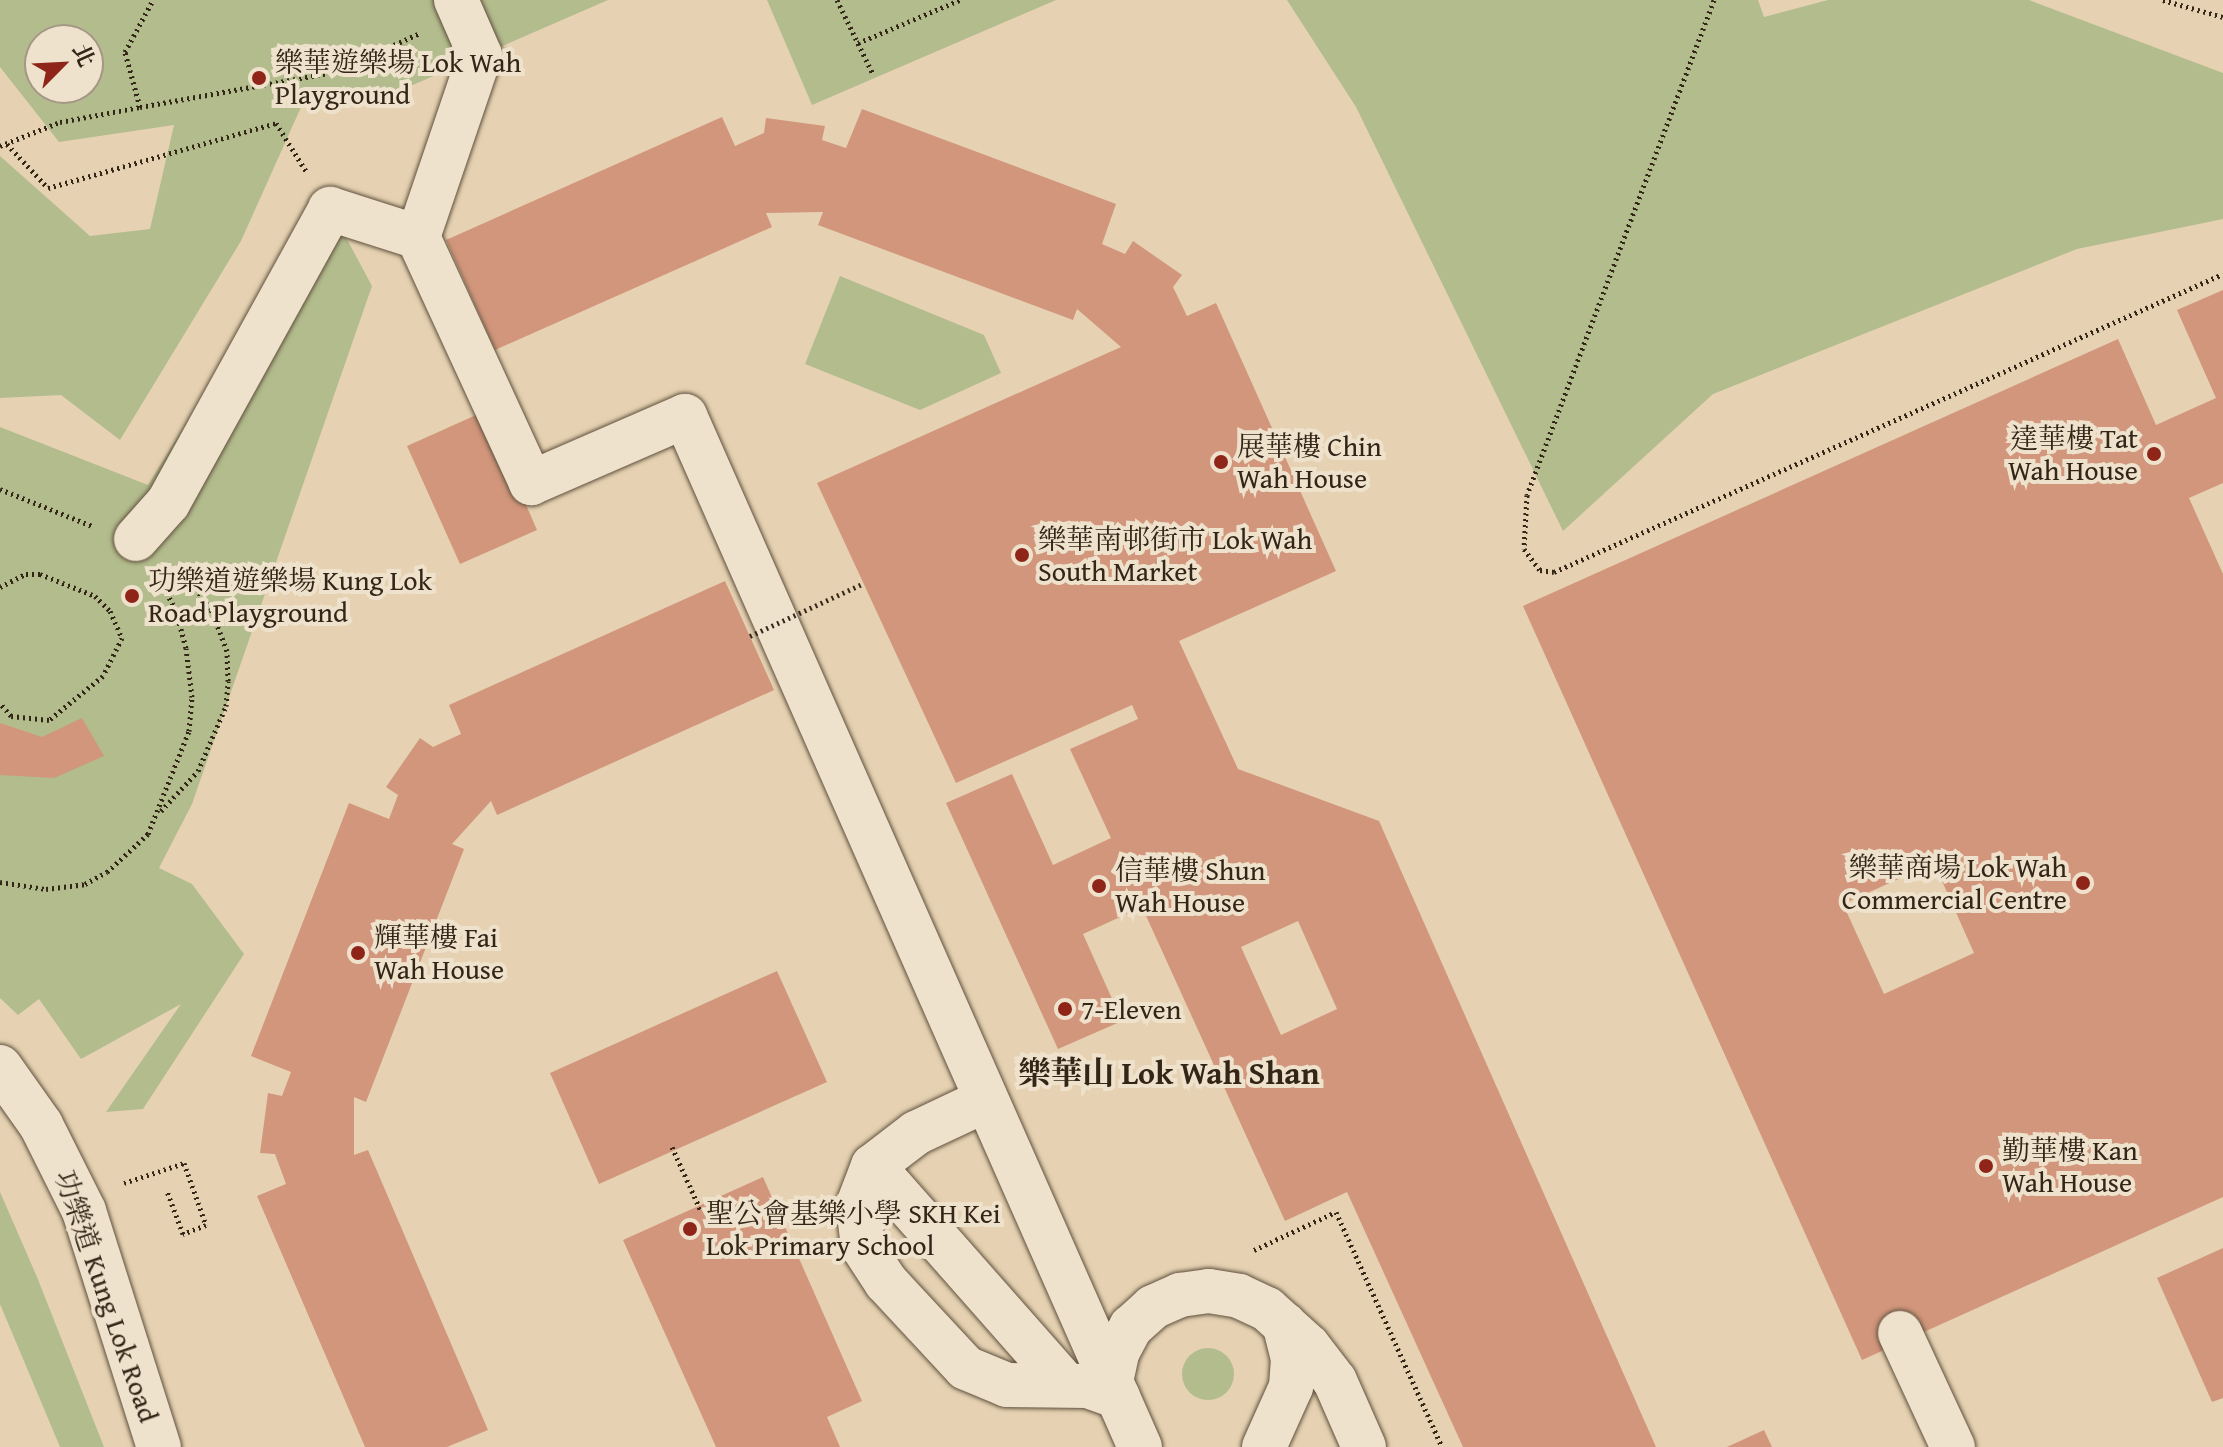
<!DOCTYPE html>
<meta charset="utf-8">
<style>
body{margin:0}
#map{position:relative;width:2223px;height:1447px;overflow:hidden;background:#e6d2b2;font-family:"Gentium Book Plus","Noto Serif TC",serif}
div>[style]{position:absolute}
.green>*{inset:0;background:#b3bc8d}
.round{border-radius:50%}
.building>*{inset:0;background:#d1967b}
.path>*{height:5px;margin-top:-2.5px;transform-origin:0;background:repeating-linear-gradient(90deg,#342617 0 2px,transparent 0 6px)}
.roads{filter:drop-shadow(0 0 2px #60513e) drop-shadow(0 0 2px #60513e)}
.minor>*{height:44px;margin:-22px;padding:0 22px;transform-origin:22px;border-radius:22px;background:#efe2cd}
.path-bridge>*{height:5px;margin-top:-2.5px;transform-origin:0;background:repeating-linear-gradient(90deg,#342617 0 2px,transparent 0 6px)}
.dots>*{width:22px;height:22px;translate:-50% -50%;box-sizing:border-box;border:4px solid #efe2cd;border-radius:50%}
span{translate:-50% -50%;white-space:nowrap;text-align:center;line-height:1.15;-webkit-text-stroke:8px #efe2cd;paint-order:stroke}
.poi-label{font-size:28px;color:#342617}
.left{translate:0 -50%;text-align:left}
.right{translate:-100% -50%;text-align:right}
.street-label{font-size:28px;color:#342617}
.quarter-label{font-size:32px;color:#342617;font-weight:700}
.north{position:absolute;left:24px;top:24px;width:80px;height:80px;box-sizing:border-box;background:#efe2cd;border:2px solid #a49784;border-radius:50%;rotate:66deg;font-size:22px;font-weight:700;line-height:32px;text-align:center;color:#342617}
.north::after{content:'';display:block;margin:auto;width:28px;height:36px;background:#8f2418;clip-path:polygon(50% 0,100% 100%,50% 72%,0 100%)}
</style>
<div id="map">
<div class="green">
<i style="clip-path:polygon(evenodd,0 0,608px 0,399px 91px,302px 105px,241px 241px,120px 440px,61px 395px,0 398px,0 156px,90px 236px,150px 229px,174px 125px,59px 142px,0 67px,0 0,40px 40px,88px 40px,88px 88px,40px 88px,40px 40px)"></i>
<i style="clip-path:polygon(767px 0,1056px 0,812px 105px)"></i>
<i style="clip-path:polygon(1287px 0,1758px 0,1764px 17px,1828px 0,2029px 0,2223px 73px,2223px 219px,2077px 249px,1713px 394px,1563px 531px,1356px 107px)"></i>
<i style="clip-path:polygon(316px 213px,341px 228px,372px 286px,192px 804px,159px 868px,192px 884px,244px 954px,143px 1109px,106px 1112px,181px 1004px,81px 1059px,39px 999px,18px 1015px,0 998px,0 427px,148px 485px)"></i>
<i style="clip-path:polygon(840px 276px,984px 335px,1001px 373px,920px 410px,805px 364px)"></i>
<i style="clip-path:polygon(0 1192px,37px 1277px,104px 1447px,60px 1447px,0 1304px)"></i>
<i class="round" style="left:1182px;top:1348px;width:52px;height:52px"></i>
</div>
<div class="building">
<i style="clip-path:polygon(evenodd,862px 109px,1116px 204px,1102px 244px,1125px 254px,1133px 241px,1182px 275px,1173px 287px,1187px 316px,1216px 303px,1336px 571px,1179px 641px,1238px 769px,1379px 821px,1656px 1447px,1463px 1447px,1347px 1192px,1285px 1221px,1142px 907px,1083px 934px,1122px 1021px,1058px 1049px,946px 803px,1012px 774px,1053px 865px,1111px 838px,1070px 749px,1138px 719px,1132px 705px,956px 783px,817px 483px,1121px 347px,1077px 309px,1073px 320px,818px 225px,823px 212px,766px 213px,772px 227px,495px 350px,446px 240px,722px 117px,735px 146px,764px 133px,766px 118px,825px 126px,822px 140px,846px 148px,862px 109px,1298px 921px,1337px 1009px,1281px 1035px,1241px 947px,1298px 921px)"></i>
<i style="clip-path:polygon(evenodd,2223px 290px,2223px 483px,2189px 498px,2223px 574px,2223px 1197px,1862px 1360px,1523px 606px,2118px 339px,2156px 425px,2216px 398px,2177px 310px,2223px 290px,1934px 863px,1974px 953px,1884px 994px,1843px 904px,1934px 863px)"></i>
<i style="clip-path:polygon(485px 411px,537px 530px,460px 564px,407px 446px)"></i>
<i style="clip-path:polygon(725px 581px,774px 690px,497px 815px,491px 801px,452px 844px,464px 849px,366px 1102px,354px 1097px,354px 1155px,368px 1150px,488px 1430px,447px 1447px,365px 1447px,257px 1196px,286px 1184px,275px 1154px,260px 1153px,268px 1093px,282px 1096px,291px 1072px,251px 1056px,349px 803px,389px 819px,398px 795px,386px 787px,420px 738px,433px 747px,461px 734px,449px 705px)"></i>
<i style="clip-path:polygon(82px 718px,104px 756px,54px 778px,0 775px,0 723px,42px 737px)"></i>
<i style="clip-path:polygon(777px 971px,827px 1082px,599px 1184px,550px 1073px)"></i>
<i style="clip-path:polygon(763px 1177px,862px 1401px,827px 1417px,840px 1447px,716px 1447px,623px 1240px)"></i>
<i style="clip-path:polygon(2223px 1248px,2223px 1398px,2212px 1402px,2157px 1278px)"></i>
<i style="clip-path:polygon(1764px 1430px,1772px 1447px,1727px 1447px)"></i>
</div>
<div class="path">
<i style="left:837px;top:0;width:82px;rotate:64.1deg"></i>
<i style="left:1714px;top:0;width:529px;rotate:110.7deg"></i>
<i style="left:1527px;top:495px;width:54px;rotate:93.2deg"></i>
<i style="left:1524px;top:549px;width:26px;rotate:53deg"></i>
<i style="left:1540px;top:570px;width:14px;rotate:8deg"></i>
<i style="left:1554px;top:572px;width:732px;rotate:-24.01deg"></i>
<i style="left:2163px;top:0;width:62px;rotate:15.8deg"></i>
<i style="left:858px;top:43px;width:111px;rotate:-22.9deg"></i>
<i style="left:140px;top:107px;width:197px;rotate:-10.2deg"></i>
<i style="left:334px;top:72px;width:94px;rotate:-24.4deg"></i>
<i style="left:7px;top:144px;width:60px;rotate:47deg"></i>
<i style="left:48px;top:188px;width:237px;rotate:-15.9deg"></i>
<i style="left:276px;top:123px;width:57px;rotate:58deg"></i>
<i style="left:0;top:146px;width:65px;rotate:-21.8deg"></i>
<i style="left:60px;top:122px;width:81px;rotate:-10.6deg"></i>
<i style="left:140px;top:107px;width:57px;rotate:-105.3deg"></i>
<i style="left:125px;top:52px;width:59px;rotate:-61.7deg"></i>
<i style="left:0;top:489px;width:99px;rotate:21.9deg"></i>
<i style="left:0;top:587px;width:29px;rotate:-27deg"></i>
<i style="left:26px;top:574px;width:14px"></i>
<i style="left:40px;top:574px;width:59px;rotate:21.8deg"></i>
<i style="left:95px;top:596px;width:21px;rotate:45deg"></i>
<i style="left:110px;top:611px;width:30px;rotate:66deg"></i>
<i style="left:122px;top:638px;width:42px;rotate:116.6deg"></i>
<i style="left:103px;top:676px;width:70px;rotate:140.8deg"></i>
<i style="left:49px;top:720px;width:38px;rotate:-174deg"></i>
<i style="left:11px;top:716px;width:17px;rotate:-130deg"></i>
<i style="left:161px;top:811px;width:54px;rotate:-47.2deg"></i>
<i style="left:198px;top:771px;width:71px;rotate:-66.7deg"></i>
<i style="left:226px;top:706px;width:25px;rotate:-85deg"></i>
<i style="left:228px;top:681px;width:30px;rotate:-92deg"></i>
<i style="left:227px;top:651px;width:45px;rotate:-110.9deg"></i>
<i style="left:211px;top:609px;width:56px;rotate:-127.1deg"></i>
<i style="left:0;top:882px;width:47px;rotate:8.7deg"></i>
<i style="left:46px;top:889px;width:39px;rotate:-7deg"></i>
<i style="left:85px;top:884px;width:25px;rotate:-29deg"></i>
<i style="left:107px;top:872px;width:56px;rotate:-42.8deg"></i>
<i style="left:148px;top:834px;width:111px;rotate:-68.3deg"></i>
<i style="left:189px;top:731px;width:34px;rotate:-85deg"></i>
<i style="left:192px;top:697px;width:49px;rotate:-97deg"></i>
<i style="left:186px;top:648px;width:39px;rotate:-105deg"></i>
<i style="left:176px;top:610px;width:33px;rotate:-119deg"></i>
<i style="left:672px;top:1147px;width:70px;rotate:65.6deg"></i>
<i style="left:124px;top:1183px;width:63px;rotate:-18.4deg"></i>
<i style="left:184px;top:1163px;width:66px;rotate:70.5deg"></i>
<i style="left:206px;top:1225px;width:25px;rotate:159deg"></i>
<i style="left:183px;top:1234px;width:46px;rotate:-110.4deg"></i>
<i style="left:1254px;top:1250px;width:90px;rotate:-24.9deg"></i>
<i style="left:1336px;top:1212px;width:258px;rotate:65.7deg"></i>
</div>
<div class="roads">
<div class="minor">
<i style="left:456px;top:0;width:60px;rotate:66.4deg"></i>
<i style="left:480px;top:55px;width:192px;rotate:108.8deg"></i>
<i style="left:418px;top:237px;width:271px;rotate:65.3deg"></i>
<i style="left:531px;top:483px;width:168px;rotate:-23.5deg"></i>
<i style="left:685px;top:416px;width:1127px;rotate:66.19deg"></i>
<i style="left:136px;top:539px;width:48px;rotate:-48.4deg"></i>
<i style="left:168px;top:503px;width:336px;rotate:-61.1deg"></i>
<i style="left:330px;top:209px;width:92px;rotate:17.7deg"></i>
<i style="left:0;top:1067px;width:71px;rotate:54.7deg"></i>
<i style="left:41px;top:1125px;width:96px;rotate:63.4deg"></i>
<i style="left:84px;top:1211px;width:248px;rotate:72.4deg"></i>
<i style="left:986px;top:1100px;width:77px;rotate:154.8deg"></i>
<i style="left:916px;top:1133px;width:54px;rotate:142.5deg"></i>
<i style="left:873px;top:1166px;width:42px;rotate:111deg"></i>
<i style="left:858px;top:1205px;width:42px;rotate:83.2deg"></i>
<i style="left:863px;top:1247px;width:42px;rotate:56.7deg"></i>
<i style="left:886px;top:1282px;width:117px;rotate:47.1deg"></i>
<i style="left:966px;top:1368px;width:44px;rotate:22.5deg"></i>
<i style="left:1007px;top:1385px;width:81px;rotate:0.7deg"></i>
<i style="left:1088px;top:1386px;width:32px;rotate:20deg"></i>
<i style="left:873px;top:1166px;width:290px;rotate:48.6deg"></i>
<i style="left:1900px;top:1333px;width:126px;rotate:65.1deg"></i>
<i style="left:1111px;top:1382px;width:30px;rotate:-78deg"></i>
<i style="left:1117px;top:1353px;width:30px;rotate:-62deg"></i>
<i style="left:1131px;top:1327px;width:30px;rotate:-42deg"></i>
<i style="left:1153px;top:1307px;width:30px;rotate:-24deg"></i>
<i style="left:1180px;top:1295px;width:29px;rotate:-8deg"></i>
<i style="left:1209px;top:1291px;width:30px;rotate:9deg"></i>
<i style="left:1239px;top:1296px;width:31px;rotate:25deg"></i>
<i style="left:1267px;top:1309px;width:55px;rotate:42.1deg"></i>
<i style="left:1308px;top:1346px;width:44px;rotate:52.4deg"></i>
<i style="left:1335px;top:1381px;width:72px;rotate:66.3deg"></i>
<i style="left:1264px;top:1447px;width:66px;rotate:-65.8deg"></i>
<i style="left:1291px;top:1387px;width:28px;rotate:-86deg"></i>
<i style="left:1293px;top:1359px;width:36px;rotate:-104deg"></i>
</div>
</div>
<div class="path-bridge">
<i style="left:750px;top:636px;width:126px;rotate:-24.9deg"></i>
</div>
<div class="dots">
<i style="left:259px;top:78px;background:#8f2418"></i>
<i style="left:2154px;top:454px;background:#8f2418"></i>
<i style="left:1221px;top:462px;background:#8f2418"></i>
<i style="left:1022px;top:555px;background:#8f2418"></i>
<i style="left:132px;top:596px;background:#8f2418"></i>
<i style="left:2083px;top:883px;background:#8f2418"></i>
<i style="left:1099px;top:886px;background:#8f2418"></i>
<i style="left:358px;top:953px;background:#8f2418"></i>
<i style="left:1065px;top:1009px;background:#8f2418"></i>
<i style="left:1986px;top:1166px;background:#8f2418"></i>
<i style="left:690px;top:1229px;background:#8f2418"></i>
</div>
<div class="poi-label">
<span class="left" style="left:275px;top:78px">樂華遊樂場 Lok Wah<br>Playground</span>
<span class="right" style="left:2138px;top:454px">達華樓 Tat<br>Wah House</span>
<span class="left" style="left:1237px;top:462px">展華樓 Chin<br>Wah House</span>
<span class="left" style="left:1038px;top:555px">樂華南邨街市 Lok Wah<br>South Market</span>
<span class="left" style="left:148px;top:596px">功樂道遊樂場 Kung Lok<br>Road Playground</span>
<span class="right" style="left:2067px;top:883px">樂華商場 Lok Wah<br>Commercial Centre</span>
<span class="left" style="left:1115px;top:886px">信華樓 Shun<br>Wah House</span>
<span class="left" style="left:374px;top:953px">輝華樓 Fai<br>Wah House</span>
<span class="left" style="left:1081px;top:1009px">7-Eleven</span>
<span class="left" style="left:2002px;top:1166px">勤華樓 Kan<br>Wah House</span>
<span class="left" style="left:706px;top:1229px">聖公會基樂小學 SKH Kei<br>Lok Primary School</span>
</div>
<div class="street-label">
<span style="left:107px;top:1296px;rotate:71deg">功樂道 Kung Lok Road</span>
</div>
<div class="quarter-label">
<span style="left:1169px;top:1073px">樂華山 Lok Wah Shan</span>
</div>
<div class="north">北</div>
</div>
